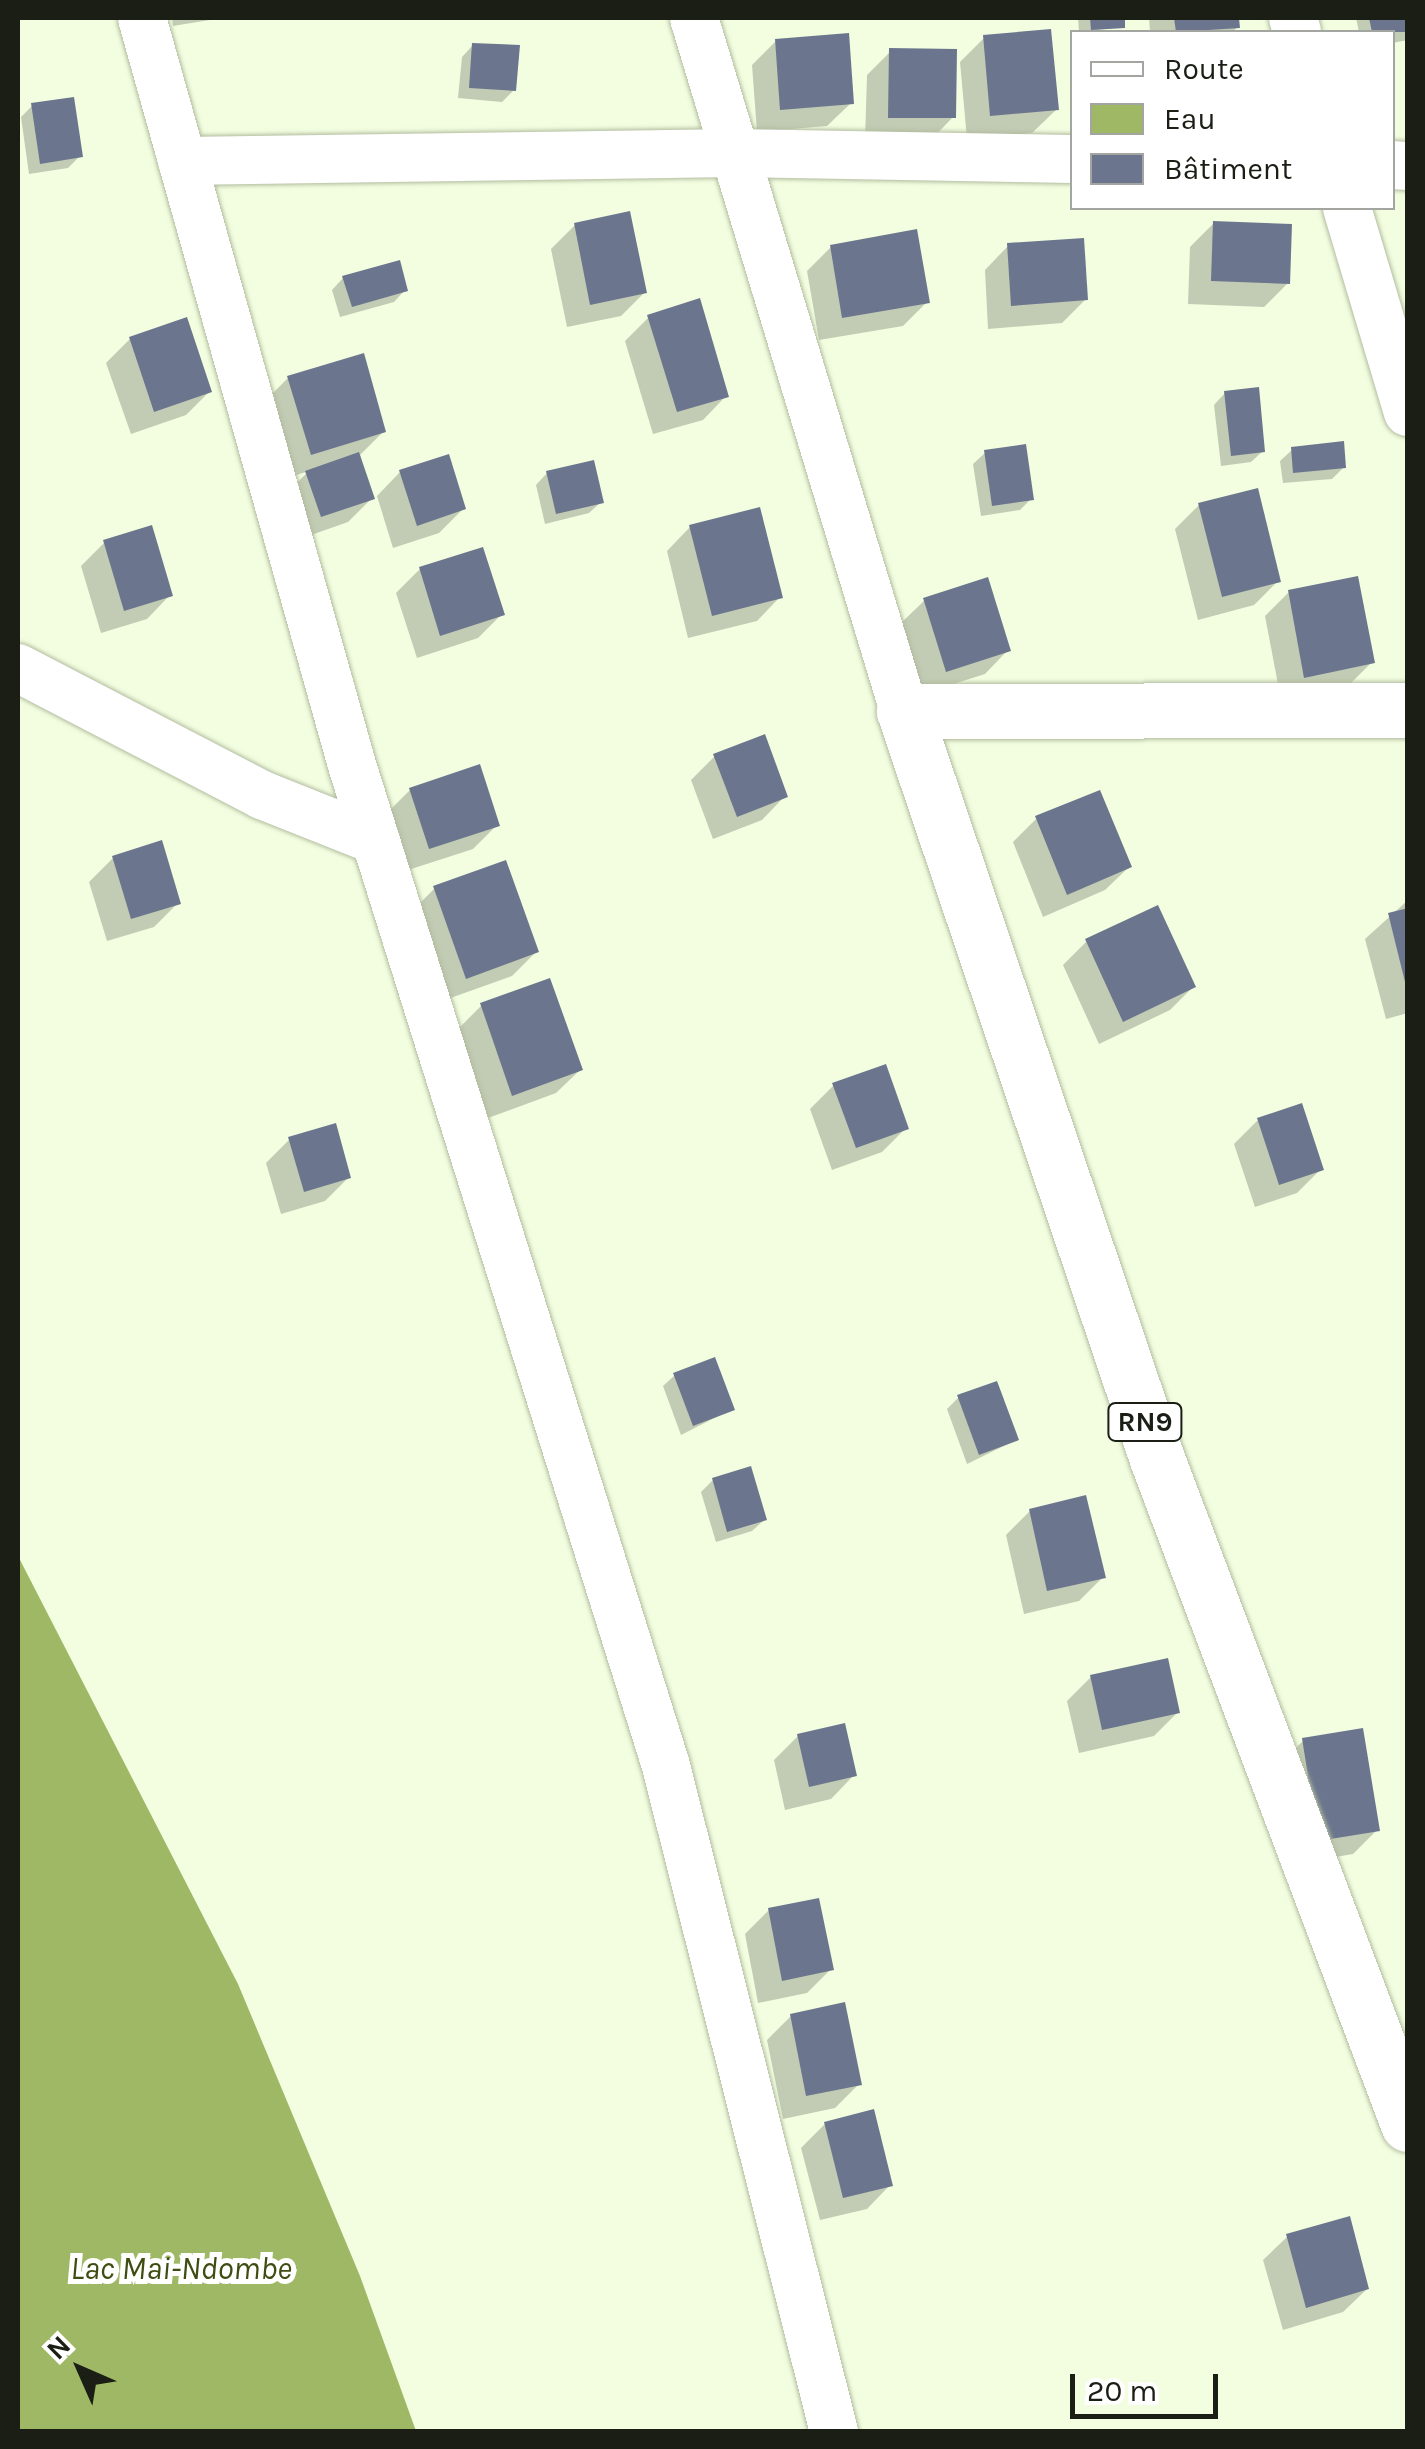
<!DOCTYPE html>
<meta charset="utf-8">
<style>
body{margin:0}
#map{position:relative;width:1425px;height:2449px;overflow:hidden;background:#f3fee0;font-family:Karla,sans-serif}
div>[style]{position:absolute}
.water>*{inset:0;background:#9fb866}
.shadow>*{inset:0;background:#0003}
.building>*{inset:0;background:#6b768e}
.roads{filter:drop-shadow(0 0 2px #b2bca0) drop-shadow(0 0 2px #b2bca0)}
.street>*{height:48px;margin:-24px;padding:0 24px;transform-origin:24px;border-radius:24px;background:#fff}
.primary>*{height:55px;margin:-27.5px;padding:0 27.5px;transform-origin:27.5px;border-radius:27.5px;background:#fff}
span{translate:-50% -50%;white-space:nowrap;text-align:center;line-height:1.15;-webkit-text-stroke:10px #fff;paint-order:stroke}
.shield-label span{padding:2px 8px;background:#fff;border:2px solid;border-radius:8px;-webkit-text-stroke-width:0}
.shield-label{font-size:28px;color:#1a1e14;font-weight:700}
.water-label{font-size:32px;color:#3e4d11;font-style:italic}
.frame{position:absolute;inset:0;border:20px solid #1a1e14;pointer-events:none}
.legend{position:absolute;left:1070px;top:30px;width:325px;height:180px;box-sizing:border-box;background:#fff;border:2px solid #a3a5a1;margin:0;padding:12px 18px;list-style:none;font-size:30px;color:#1a1e14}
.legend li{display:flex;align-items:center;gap:20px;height:50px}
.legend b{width:50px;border:2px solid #a3a5a1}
.north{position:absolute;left:30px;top:2319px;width:100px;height:100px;-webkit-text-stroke:8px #fff;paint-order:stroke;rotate:315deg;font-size:28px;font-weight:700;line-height:40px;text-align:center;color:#1a1e14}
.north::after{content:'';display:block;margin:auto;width:35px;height:45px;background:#1a1e14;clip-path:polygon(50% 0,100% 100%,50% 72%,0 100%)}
.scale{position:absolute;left:1070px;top:2374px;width:148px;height:45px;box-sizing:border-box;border:5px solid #1a1e14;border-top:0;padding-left:12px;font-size:30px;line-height:35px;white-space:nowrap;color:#1a1e14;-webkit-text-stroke:8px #fff;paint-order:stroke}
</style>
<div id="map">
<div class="water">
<i style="clip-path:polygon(18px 1556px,238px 1984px,360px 2276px,416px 2431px,18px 2431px)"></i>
</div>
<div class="shadow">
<i style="clip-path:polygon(172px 18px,222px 18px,173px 26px)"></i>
<i style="clip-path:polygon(1078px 18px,1122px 18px,1123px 27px,1079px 32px)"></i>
<i style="clip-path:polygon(1149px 18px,1237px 18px,1238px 27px,1232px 32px,1150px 32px)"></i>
<i style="clip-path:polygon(1356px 18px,1408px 18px,1408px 40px,1392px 43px,1392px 32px,1359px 32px)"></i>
<i style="clip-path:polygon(984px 38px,1056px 110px,1032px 133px,967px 139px,960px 62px)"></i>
<i style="clip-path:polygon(776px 41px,851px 103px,827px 126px,757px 132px,752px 65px)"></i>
<i style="clip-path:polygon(473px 45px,514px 90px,502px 102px,458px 98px,462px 57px)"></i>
<i style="clip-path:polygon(891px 51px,953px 117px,930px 141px,865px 141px,867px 75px)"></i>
<i style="clip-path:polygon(32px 106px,80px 156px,68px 168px,29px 174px,21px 117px)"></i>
<i style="clip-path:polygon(1214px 223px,1288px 283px,1264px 307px,1188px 304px,1190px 247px)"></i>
<i style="clip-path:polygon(575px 225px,645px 292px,621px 316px,567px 327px,551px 249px)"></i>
<i style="clip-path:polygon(1008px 246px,1086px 299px,1062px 323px,988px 329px,985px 270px)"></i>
<i style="clip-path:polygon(831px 247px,927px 302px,903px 326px,819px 340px,807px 271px)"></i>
<i style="clip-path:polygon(343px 278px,405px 290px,394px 302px,340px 317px,332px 290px)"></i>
<i style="clip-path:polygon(649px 317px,726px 396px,703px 420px,653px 434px,625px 341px)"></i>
<i style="clip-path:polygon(130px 339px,210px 391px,186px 415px,131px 434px,106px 363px)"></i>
<i style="clip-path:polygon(288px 378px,384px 431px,360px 455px,372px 498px,348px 522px,297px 540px,282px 497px,309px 471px,287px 478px,264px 402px)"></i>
<i style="clip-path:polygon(1225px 393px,1263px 451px,1251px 462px,1221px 466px,1214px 405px)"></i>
<i style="clip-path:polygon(1292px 450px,1344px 467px,1332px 479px,1283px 483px,1280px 461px)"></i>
<i style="clip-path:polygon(985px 453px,1031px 499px,1020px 510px,981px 516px,973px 464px)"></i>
<i style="clip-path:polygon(400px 472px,463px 509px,439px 533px,393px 548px,377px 496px)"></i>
<i style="clip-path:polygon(547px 473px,601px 502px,589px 513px,545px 524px,536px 485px)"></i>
<i style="clip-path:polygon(1199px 505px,1278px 581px,1254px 605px,1198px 620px,1175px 529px)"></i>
<i style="clip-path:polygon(690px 527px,780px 597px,757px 621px,688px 638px,667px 551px)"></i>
<i style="clip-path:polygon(105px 542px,170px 595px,147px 619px,101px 633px,81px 566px)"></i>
<i style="clip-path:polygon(420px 569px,502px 614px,478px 638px,417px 658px,396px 593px)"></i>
<i style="clip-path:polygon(1289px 592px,1372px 662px,1348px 686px,1281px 700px,1265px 616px)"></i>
<i style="clip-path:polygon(924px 601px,1008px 650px,985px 674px,922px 694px,900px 624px)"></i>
<i style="clip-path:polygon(715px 756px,785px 796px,762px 820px,713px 839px,691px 780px)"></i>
<i style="clip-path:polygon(410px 790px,497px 825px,473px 849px,405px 871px,386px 814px)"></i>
<i style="clip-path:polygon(1036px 819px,1129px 867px,1105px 890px,1043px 917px,1013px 842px)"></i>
<i style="clip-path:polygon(113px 858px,178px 903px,154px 927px,107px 941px,89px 882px)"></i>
<i style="clip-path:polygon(435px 888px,536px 952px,512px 976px,442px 1001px,411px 912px)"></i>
<i style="clip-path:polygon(1408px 900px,1408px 1013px,1386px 1019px,1365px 939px)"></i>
<i style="clip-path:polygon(1087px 941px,1193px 987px,1170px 1010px,1099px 1044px,1063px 965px)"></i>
<i style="clip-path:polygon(482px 1005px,580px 1070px,556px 1093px,488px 1118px,458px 1029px)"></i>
<i style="clip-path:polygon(834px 1085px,906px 1128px,882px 1152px,832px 1170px,810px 1109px)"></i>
<i style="clip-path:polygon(1258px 1120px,1321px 1169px,1297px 1193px,1255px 1207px,1234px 1144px)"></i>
<i style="clip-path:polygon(290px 1139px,349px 1177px,325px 1201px,281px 1214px,266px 1163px)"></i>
<i style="clip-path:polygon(675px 1375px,732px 1409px,681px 1435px,663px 1386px)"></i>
<i style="clip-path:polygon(959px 1397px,1016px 1440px,967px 1464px,947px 1409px)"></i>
<i style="clip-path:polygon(713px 1480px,764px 1520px,752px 1531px,716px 1542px,701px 1492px)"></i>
<i style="clip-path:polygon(1030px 1511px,1103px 1577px,1079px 1601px,1024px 1614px,1006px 1535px)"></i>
<i style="clip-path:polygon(1091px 1677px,1178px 1712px,1154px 1736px,1079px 1753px,1067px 1701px)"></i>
<i style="clip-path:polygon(798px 1736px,854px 1775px,831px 1799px,785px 1810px,774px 1760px)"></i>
<i style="clip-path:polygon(1303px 1741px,1377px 1830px,1353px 1854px,1295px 1864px,1279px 1764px)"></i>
<i style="clip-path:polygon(769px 1910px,831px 1969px,807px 1993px,758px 2003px,745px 1934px)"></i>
<i style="clip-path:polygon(791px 2016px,859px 2084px,835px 2108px,783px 2119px,767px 2040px)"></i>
<i style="clip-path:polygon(825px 2124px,890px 2185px,867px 2209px,820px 2220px,801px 2148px)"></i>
<i style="clip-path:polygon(1287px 2237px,1367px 2289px,1343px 2312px,1283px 2330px,1263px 2260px)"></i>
</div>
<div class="building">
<i style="clip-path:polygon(1090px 18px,1125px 18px,1125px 28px,1091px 30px)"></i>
<i style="clip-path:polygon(1174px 18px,1239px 18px,1240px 28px,1176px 32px)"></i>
<i style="clip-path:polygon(1369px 18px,1408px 18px,1408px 32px,1372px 32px)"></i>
<i style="clip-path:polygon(1051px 29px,1059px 110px,990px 116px,983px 35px)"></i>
<i style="clip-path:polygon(849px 33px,854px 104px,780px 110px,775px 39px)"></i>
<i style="clip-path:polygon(472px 43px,520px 45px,516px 91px,469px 88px)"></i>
<i style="clip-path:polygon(889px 48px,957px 49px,956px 118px,888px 118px)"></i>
<i style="clip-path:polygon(74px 97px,83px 157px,40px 164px,31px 103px)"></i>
<i style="clip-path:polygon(630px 211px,647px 293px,590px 305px,574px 223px)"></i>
<i style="clip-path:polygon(1213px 221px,1292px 224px,1290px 284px,1211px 281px)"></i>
<i style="clip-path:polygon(917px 229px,930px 303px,842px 318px,830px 245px)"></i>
<i style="clip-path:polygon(1084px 238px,1088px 300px,1011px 306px,1007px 243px)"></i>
<i style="clip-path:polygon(400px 260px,408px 291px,352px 307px,342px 276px)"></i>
<i style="clip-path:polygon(700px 298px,729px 397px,677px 412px,647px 315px)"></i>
<i style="clip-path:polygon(187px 317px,212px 392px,154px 412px,129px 337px)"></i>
<i style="clip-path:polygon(364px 353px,386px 432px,311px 455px,287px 376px)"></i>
<i style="clip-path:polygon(1259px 387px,1265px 452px,1231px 456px,1224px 391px)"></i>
<i style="clip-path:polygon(1344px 441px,1346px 468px,1293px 473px,1291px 447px)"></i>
<i style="clip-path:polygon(1026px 444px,1034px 500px,992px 506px,984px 450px)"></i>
<i style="clip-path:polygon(359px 452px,375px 499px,321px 517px,305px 471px)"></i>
<i style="clip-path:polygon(449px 454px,466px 509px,417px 526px,399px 470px)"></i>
<i style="clip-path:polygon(594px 460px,604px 503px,556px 514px,546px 471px)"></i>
<i style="clip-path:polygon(1258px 488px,1281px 582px,1222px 597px,1198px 503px)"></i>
<i style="clip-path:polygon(760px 507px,783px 598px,712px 616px,689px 525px)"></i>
<i style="clip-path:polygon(152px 525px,173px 596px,124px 611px,103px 540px)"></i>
<i style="clip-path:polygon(483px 547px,505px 615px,440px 636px,419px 567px)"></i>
<i style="clip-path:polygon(1358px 576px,1375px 663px,1304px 678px,1288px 590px)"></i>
<i style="clip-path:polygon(988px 577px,1011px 651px,946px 672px,923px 598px)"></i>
<i style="clip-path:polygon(765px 734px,788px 797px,737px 817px,713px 754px)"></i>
<i style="clip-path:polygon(480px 764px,500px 826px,429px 849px,409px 788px)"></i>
<i style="clip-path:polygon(1100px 790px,1132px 867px,1067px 895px,1035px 816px)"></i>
<i style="clip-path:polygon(162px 840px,181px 904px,131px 919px,112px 856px)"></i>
<i style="clip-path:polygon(506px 860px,539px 952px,466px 979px,433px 886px)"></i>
<i style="clip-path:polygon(1158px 905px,1196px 987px,1123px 1022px,1085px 939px)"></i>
<i style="clip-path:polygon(1408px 908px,1408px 985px,1406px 986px,1388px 913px)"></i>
<i style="clip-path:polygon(550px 978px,583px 1070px,512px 1096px,480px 1003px)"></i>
<i style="clip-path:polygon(886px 1064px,909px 1129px,856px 1148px,832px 1083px)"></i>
<i style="clip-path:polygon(1302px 1103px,1324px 1170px,1279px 1185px,1257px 1118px)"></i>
<i style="clip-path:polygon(336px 1123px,351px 1178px,304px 1192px,288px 1137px)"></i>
<i style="clip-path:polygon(715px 1357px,735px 1410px,693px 1426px,673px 1373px)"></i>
<i style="clip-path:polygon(997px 1381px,1019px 1440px,979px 1455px,957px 1395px)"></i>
<i style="clip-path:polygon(751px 1466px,767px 1520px,727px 1532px,712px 1478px)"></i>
<i style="clip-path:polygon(1086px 1495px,1106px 1578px,1047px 1591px,1029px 1509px)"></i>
<i style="clip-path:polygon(1168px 1658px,1180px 1713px,1102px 1730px,1090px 1675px)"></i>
<i style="clip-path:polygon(845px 1723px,857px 1776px,809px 1787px,797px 1734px)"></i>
<i style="clip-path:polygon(1363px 1728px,1380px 1831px,1318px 1841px,1302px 1738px)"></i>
<i style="clip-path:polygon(819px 1898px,834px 1970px,782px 1981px,768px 1908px)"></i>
<i style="clip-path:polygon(845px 2002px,862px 2085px,806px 2096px,790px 2014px)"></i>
<i style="clip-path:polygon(874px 2109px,893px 2186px,843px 2198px,824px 2122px)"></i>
<i style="clip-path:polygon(1350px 2216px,1369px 2289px,1306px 2308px,1286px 2234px)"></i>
</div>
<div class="roads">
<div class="street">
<i style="left:142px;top:18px;width:776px;rotate:74.3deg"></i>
<i style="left:352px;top:765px;width:1049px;rotate:72.58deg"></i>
<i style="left:666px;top:1766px;width:687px;rotate:75.84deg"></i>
<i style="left:694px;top:18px;width:724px;rotate:73.14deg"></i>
<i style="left:1293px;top:18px;width:15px;rotate:74deg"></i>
<i style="left:182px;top:161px;width:553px;rotate:-0.83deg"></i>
<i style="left:735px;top:153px;width:337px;rotate:1deg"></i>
<i style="left:1392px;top:165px;width:16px;rotate:4deg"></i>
<i style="left:1347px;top:208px;width:213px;rotate:73.4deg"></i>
<i style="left:18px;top:668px;width:275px;rotate:27.5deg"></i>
<i style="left:262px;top:795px;width:122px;rotate:21.7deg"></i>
</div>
<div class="primary">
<i style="left:1408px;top:710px;width:504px;rotate:179.89deg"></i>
<i style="left:904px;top:711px;width:790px;rotate:71.31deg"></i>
<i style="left:1157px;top:1459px;width:711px;rotate:69.32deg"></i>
</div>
</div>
<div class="shield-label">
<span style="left:1145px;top:1422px">RN9</span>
</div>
<div class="water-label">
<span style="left:181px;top:2269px">Lac Mai-Ndombe</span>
</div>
<div class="frame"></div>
<ul class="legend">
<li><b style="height:12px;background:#fff"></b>Route</li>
<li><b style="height:28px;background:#9fb866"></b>Eau</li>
<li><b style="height:28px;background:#6b768e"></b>Bâtiment</li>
</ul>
<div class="north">N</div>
<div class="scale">20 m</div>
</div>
